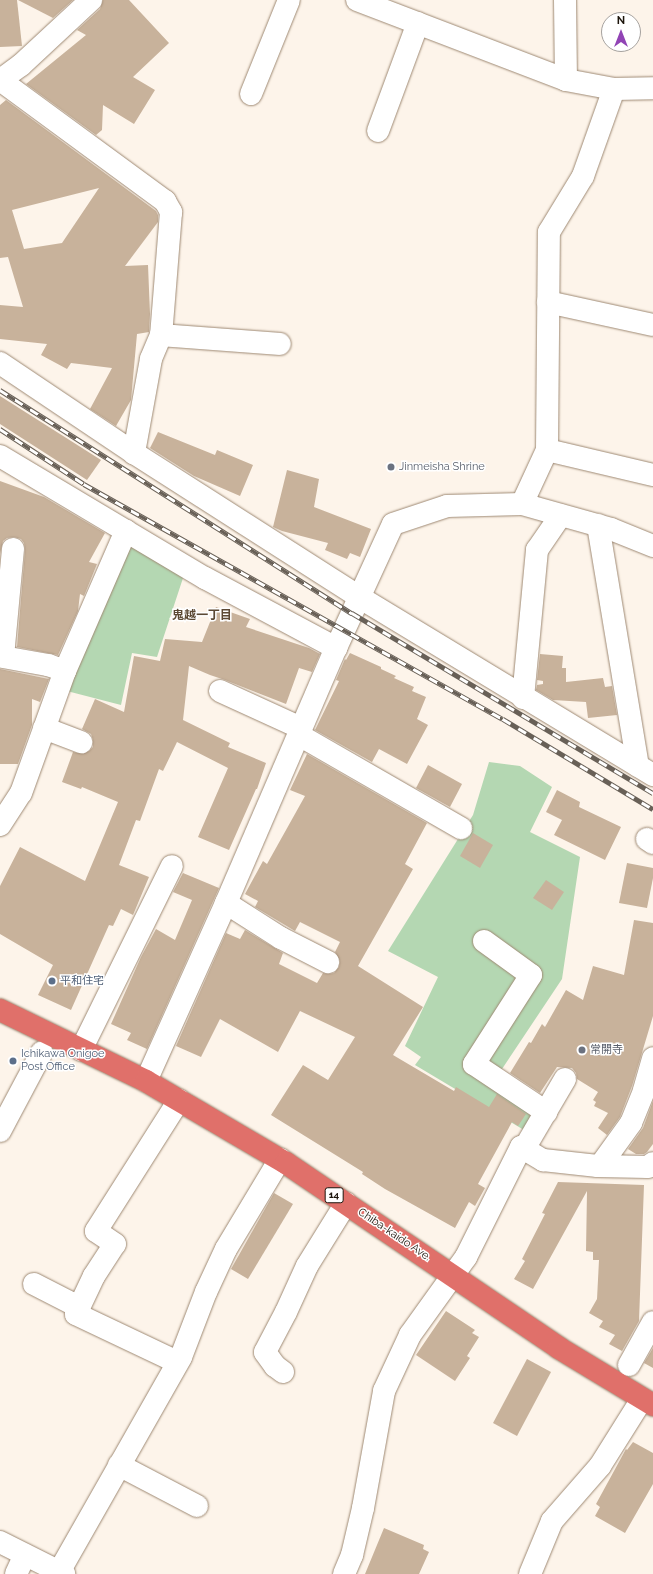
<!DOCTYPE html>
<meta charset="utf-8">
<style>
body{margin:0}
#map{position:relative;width:653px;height:1574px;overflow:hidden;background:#fdf4ea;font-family:Raleway,"Noto Sans JP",sans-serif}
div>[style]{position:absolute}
.green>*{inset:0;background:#b4d7b2}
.building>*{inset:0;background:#c8b29b}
.roads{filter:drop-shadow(0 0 1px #9e8973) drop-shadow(0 0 1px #9e8973)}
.minor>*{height:22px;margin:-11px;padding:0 11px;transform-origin:11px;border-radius:11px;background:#fff}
.highway>*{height:22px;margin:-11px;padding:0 11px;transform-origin:11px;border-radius:11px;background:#e0706a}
.rail>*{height:4.5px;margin-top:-2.25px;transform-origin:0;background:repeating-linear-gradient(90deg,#fff 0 9px,#686057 0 18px);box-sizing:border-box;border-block:1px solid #686057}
.dots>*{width:11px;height:11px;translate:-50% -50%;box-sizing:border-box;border:2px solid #fff;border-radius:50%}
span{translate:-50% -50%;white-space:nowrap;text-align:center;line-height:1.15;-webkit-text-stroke:3px #fff;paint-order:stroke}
.shield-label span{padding:1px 3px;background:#fff;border:1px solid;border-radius:3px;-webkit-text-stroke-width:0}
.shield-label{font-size:10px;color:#1d150c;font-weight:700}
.worship-label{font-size:11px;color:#5b616d}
.left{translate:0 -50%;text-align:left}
.service-label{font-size:11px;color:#4e5e75}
.street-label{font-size:11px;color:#1d150c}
.neighbourhood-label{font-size:12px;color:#5c4934;font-weight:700}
.north{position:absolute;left:601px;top:12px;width:40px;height:40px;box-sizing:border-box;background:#fff;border:1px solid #a5a19e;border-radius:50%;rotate:0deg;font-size:11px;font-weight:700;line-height:16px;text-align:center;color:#1d150c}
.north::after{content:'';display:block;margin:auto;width:14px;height:18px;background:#9144b5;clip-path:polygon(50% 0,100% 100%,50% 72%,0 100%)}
</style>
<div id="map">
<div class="green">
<i style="clip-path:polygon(136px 545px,184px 575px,157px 657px,132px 653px,121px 705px,63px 690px,126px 547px)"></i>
<i style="clip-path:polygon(489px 762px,520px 766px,552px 787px,530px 832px,580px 857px,562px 979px,498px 1075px,540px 1113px,529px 1133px,415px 1065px,421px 1057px,405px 1046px,438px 977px,388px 951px,473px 815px)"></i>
</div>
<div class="building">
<i style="clip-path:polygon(0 0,17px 0,22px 46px,0 47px)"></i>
<i style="clip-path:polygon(18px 0,73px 0,53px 18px)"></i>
<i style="clip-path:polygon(103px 0,129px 0,169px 43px,133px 77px,155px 90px,134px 124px,103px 105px,102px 130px,96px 135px,26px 84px,86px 35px,77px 30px,100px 9px)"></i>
<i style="clip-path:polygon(evenodd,6px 100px,156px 211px,158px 215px,158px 222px,125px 266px,148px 265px,150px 314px,149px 332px,137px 334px,131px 400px,116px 426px,90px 409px,112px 368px,71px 363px,67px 369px,41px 355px,47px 344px,0 339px,0 305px,23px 307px,8px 257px,0 258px,0 105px,6px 100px,99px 188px,62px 243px,24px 249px,12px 210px,99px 188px)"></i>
<i style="clip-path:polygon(0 396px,101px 460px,87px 480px,0 424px)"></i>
<i style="clip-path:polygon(158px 432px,215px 455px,217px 450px,253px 465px,240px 496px,194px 476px,150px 448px)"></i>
<i style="clip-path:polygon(287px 470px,319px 479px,314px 507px,371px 529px,360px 557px,350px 553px,347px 559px,325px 550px,328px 543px,282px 531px,273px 527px)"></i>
<i style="clip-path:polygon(0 481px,44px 497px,105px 533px,89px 562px,97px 564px,84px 596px,80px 594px,78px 611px,58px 655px,17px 647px,25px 550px,24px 543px,21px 539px,14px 537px,7px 538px,3px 541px,0 554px)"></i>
<i style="clip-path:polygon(216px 607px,250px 619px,246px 627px,309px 648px,320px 654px,312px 672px,299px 668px,286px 704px,225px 680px,210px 675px,189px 666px,183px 720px,230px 743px,228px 747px,266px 763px,257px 789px,256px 789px,229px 850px,198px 837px,228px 768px,177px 742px,163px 771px,159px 769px,140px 821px,136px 820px,119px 865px,149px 877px,133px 915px,121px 909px,113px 926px,109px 925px,71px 1010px,38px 995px,53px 965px,0 934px,0 886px,20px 847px,85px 881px,118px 802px,82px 787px,81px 789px,62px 782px,73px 752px,83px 754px,89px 751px,93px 747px,93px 740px,91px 734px,82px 729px,95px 699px,124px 712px,134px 656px,160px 661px,165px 639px,202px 642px)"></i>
<i style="clip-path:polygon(350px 653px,381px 667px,381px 669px,396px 676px,394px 678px,414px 687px,412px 691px,426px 697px,417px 719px,428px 725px,407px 764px,379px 749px,372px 762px,315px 730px,339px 681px,336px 680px,345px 659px,346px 660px)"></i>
<i style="clip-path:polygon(540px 654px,563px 656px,562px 668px,566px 668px,566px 682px,603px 678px,605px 687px,612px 686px,617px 715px,588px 718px,586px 702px,553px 700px,536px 690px,537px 685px,543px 684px,543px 681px,537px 680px)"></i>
<i style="clip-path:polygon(0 669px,49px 679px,40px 702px,32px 699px,32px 725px,18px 764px,0 764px)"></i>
<i style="clip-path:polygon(307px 754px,427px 823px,405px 864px,413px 869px,358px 966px,423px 1007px,393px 1055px,454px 1091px,456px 1087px,489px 1107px,497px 1094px,526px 1114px,518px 1126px,512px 1122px,478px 1184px,485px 1188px,475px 1206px,469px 1202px,455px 1228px,385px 1189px,362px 1174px,363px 1172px,271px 1115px,303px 1065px,328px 1080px,355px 1037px,300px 1011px,278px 1052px,220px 1019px,201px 1057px,176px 1046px,226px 933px,240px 939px,245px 930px,283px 953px,279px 964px,317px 983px,323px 973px,328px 974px,334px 973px,339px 967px,340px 961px,335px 952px,340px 942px,300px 922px,295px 931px,255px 907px,258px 901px,245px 894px,263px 861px,267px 864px,305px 796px,290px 790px)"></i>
<i style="clip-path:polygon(428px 765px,462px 784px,450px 807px,416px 788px)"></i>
<i style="clip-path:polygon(557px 790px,580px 802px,579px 807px,621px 827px,605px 860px,554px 835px,562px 820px,546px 812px)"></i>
<i style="clip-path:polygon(473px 833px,493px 845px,480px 868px,460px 856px)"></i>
<i style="clip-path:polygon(627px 863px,653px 868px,653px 878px,647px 908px,619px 903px)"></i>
<i style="clip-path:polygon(183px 873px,219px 888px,147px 1049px,127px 1040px,131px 1033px,111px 1024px,141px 957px,156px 929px,175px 940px,192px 900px,173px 892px)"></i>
<i style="clip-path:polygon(546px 880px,564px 892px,552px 910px,533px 898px)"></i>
<i style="clip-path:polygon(634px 920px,653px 923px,653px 1016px,632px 1086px,620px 1117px,607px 1135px,598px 1128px,608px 1113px,594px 1106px,596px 1102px,593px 1100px,598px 1092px,577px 1079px,576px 1073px,572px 1068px,557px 1067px,540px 1093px,510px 1073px,529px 1042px,531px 1043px,542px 1024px,545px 1027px,566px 990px,583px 1000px,593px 966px,624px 975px)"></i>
<i style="clip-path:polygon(653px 1101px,653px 1144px,647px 1152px,644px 1154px,636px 1154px,628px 1149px,643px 1128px)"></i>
<i style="clip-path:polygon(558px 1182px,644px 1185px,639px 1321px,622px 1351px,609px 1344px,615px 1335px,599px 1327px,603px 1321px,589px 1313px,597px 1299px,599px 1260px,593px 1260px,593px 1252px,586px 1251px,587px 1191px,533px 1289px,514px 1279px,525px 1261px,522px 1259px,545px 1214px,542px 1213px)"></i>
<i style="clip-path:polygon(274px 1193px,293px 1204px,248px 1279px,231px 1269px)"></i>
<i style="clip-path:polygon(446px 1311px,475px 1330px,472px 1333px,479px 1337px,467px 1356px,470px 1358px,455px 1381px,416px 1355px)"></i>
<i style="clip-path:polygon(653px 1348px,653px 1368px,644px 1363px)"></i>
<i style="clip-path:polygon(527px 1359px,551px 1372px,517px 1436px,493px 1423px)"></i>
<i style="clip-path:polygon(633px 1442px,653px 1453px,653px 1484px,625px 1533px,595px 1516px,600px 1507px,596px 1504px,626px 1449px,627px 1450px)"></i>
<i style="clip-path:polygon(384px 1528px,424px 1545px,423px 1549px,429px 1552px,419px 1574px,365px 1574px)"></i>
</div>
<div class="roads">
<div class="minor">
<i style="left:91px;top:0;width:96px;rotate:137.1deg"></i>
<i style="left:21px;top:65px;width:26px;rotate:144deg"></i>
<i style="left:0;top:80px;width:205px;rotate:36.3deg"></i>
<i style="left:165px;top:201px;width:13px;rotate:61deg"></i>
<i style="left:171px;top:212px;width:123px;rotate:94.6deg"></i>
<i style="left:161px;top:335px;width:26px;rotate:113deg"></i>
<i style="left:151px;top:359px;width:96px;rotate:100.3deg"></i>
<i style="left:357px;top:0;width:224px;rotate:20.9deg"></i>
<i style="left:566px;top:80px;width:49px;rotate:10.6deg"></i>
<i style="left:614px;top:89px;width:39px;rotate:-1deg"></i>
<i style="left:565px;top:0;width:80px;rotate:89.3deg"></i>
<i style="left:251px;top:94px;width:101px;rotate:-68deg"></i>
<i style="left:378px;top:131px;width:115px;rotate:-69.7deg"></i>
<i style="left:548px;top:302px;width:107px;rotate:12.4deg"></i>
<i style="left:161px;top:335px;width:119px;rotate:4.3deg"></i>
<i style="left:0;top:363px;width:161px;rotate:33.9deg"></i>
<i style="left:134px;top:453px;width:267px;rotate:32.6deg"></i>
<i style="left:359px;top:597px;width:344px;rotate:31.2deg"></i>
<i style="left:547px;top:450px;width:109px;rotate:13.3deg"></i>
<i style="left:0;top:456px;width:239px;rotate:30.8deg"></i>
<i style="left:205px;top:578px;width:149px;rotate:28.1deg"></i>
<i style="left:522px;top:504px;width:60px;rotate:-65.2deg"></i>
<i style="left:547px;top:450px;width:218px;rotate:-89.5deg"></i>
<i style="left:549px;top:232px;width:66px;rotate:-58.7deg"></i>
<i style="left:583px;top:176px;width:92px;rotate:-70.4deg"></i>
<i style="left:598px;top:525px;width:244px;rotate:80.6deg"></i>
<i style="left:13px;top:549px;width:108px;rotate:95.3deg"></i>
<i style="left:3px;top:657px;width:46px;rotate:10.1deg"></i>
<i style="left:48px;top:665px;width:18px;rotate:19deg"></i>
<i style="left:220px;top:691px;width:89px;rotate:24.6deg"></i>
<i style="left:523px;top:698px;width:149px;rotate:-84.6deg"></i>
<i style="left:537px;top:550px;width:42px;rotate:-55.6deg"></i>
<i style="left:44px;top:728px;width:40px;rotate:21deg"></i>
<i style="left:299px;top:735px;width:187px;rotate:29.9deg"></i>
<i style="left:0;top:825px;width:38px;rotate:-57deg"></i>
<i style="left:21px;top:793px;width:130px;rotate:-70.2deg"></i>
<i style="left:65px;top:671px;width:153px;rotate:-66.5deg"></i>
<i style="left:647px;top:839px;width:7px;rotate:34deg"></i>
<i style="left:226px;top:903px;width:65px;rotate:32.5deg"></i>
<i style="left:281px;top:938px;width:53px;rotate:27.1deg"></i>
<i style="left:484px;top:941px;width:58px;rotate:35.9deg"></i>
<i style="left:531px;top:975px;width:106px;rotate:122.6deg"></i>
<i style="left:474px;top:1064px;width:87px;rotate:33.7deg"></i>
<i style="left:81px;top:1050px;width:205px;rotate:-63.7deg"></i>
<i style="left:146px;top:1081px;width:195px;rotate:-65.8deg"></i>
<i style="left:226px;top:903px;width:278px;rotate:-66.7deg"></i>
<i style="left:336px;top:648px;width:136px;rotate:-65.3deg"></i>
<i style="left:393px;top:524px;width:57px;rotate:-18.4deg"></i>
<i style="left:447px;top:506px;width:75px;rotate:-1.5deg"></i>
<i style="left:522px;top:504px;width:92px;rotate:15.7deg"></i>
<i style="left:611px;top:529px;width:45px;rotate:22deg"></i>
<i style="left:0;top:1131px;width:89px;rotate:-62deg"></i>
<i style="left:524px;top:1149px;width:81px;rotate:-59.6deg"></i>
<i style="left:600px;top:1166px;width:53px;rotate:-54.2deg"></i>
<i style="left:631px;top:1123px;width:35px;rotate:-68deg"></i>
<i style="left:644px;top:1090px;width:33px;rotate:-74deg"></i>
<i style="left:34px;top:1284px;width:51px;rotate:27.1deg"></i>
<i style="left:177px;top:1362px;width:112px;rotate:-154.6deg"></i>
<i style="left:76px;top:1314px;width:42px;rotate:-64.7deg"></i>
<i style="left:94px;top:1276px;width:38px;rotate:-57deg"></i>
<i style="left:115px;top:1244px;width:23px;rotate:-146deg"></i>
<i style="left:96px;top:1231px;width:155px;rotate:-57.6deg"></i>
<i style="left:629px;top:1365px;width:49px;rotate:-60.8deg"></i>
<i style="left:283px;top:1372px;width:10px;rotate:-143deg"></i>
<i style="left:275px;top:1366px;width:17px;rotate:-126deg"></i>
<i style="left:265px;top:1352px;width:45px;rotate:-62.3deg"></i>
<i style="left:286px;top:1312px;width:51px;rotate:-65.5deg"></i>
<i style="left:307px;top:1266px;width:74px;rotate:-58.2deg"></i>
<i style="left:119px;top:1465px;width:88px;rotate:27.7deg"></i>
<i style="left:0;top:1542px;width:72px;rotate:26.6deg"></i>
<i style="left:59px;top:1572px;width:247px;rotate:-60.4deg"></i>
<i style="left:181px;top:1357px;width:70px;rotate:-69deg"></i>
<i style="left:206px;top:1292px;width:47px;rotate:-65.1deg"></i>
<i style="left:226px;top:1249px;width:105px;rotate:-59deg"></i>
<i style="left:16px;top:1574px;width:21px;rotate:-65deg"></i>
<i style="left:344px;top:1574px;width:21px;rotate:-67deg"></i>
<i style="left:352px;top:1555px;width:48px;rotate:-76.8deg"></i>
<i style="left:363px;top:1508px;width:119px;rotate:-79.8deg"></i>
<i style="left:384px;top:1391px;width:62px;rotate:-65.1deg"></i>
<i style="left:410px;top:1335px;width:96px;rotate:-54.3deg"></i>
<i style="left:466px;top:1257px;width:123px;rotate:-63.4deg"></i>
<i style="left:521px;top:1147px;width:26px;rotate:31deg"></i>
<i style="left:543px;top:1160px;width:55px;rotate:6.2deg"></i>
<i style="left:598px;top:1166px;width:50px;rotate:1.1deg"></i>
<i style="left:648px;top:1167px;width:6px;rotate:-39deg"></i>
<i style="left:530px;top:1574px;width:57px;rotate:-67.5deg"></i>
<i style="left:552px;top:1521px;width:73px;rotate:-48.9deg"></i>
<i style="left:600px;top:1466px;width:79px;rotate:-57.9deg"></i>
</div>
<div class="highway">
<i style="left:0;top:1010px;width:162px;rotate:25.9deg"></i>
<i style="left:146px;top:1081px;width:162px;rotate:30.4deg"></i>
<i style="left:286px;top:1163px;width:330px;rotate:34.1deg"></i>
<i style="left:559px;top:1348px;width:110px;rotate:31.2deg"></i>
</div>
</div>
<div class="rail">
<i style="left:0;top:390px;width:417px;rotate:32.4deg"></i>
<i style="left:352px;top:613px;width:351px;rotate:30.9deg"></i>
<i style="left:0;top:429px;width:100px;rotate:33.2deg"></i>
<i style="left:84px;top:484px;width:480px;rotate:29.3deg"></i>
<i style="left:503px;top:719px;width:175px;rotate:31deg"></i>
</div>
<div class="dots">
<i style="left:391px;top:467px;background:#6b7280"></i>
<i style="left:52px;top:981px;background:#5c6f8a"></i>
<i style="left:582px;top:1050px;background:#6b7280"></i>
<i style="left:13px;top:1061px;background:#5c6f8a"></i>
</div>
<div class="shield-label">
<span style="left:334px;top:1195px">14</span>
</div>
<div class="worship-label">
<span class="left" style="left:399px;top:467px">Jinmeisha Shrine</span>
<span class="left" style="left:590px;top:1050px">常開寺</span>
</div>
<div class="service-label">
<span class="left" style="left:60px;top:981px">平和住宅</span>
<span class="left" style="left:21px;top:1061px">Ichikawa Onigoe<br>Post Office</span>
</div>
<div class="street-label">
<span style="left:394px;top:1235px;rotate:34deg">Chiba-kaido Ave.</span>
</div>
<div class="neighbourhood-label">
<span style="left:202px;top:616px">鬼越一丁目</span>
</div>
<div class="north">N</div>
</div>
